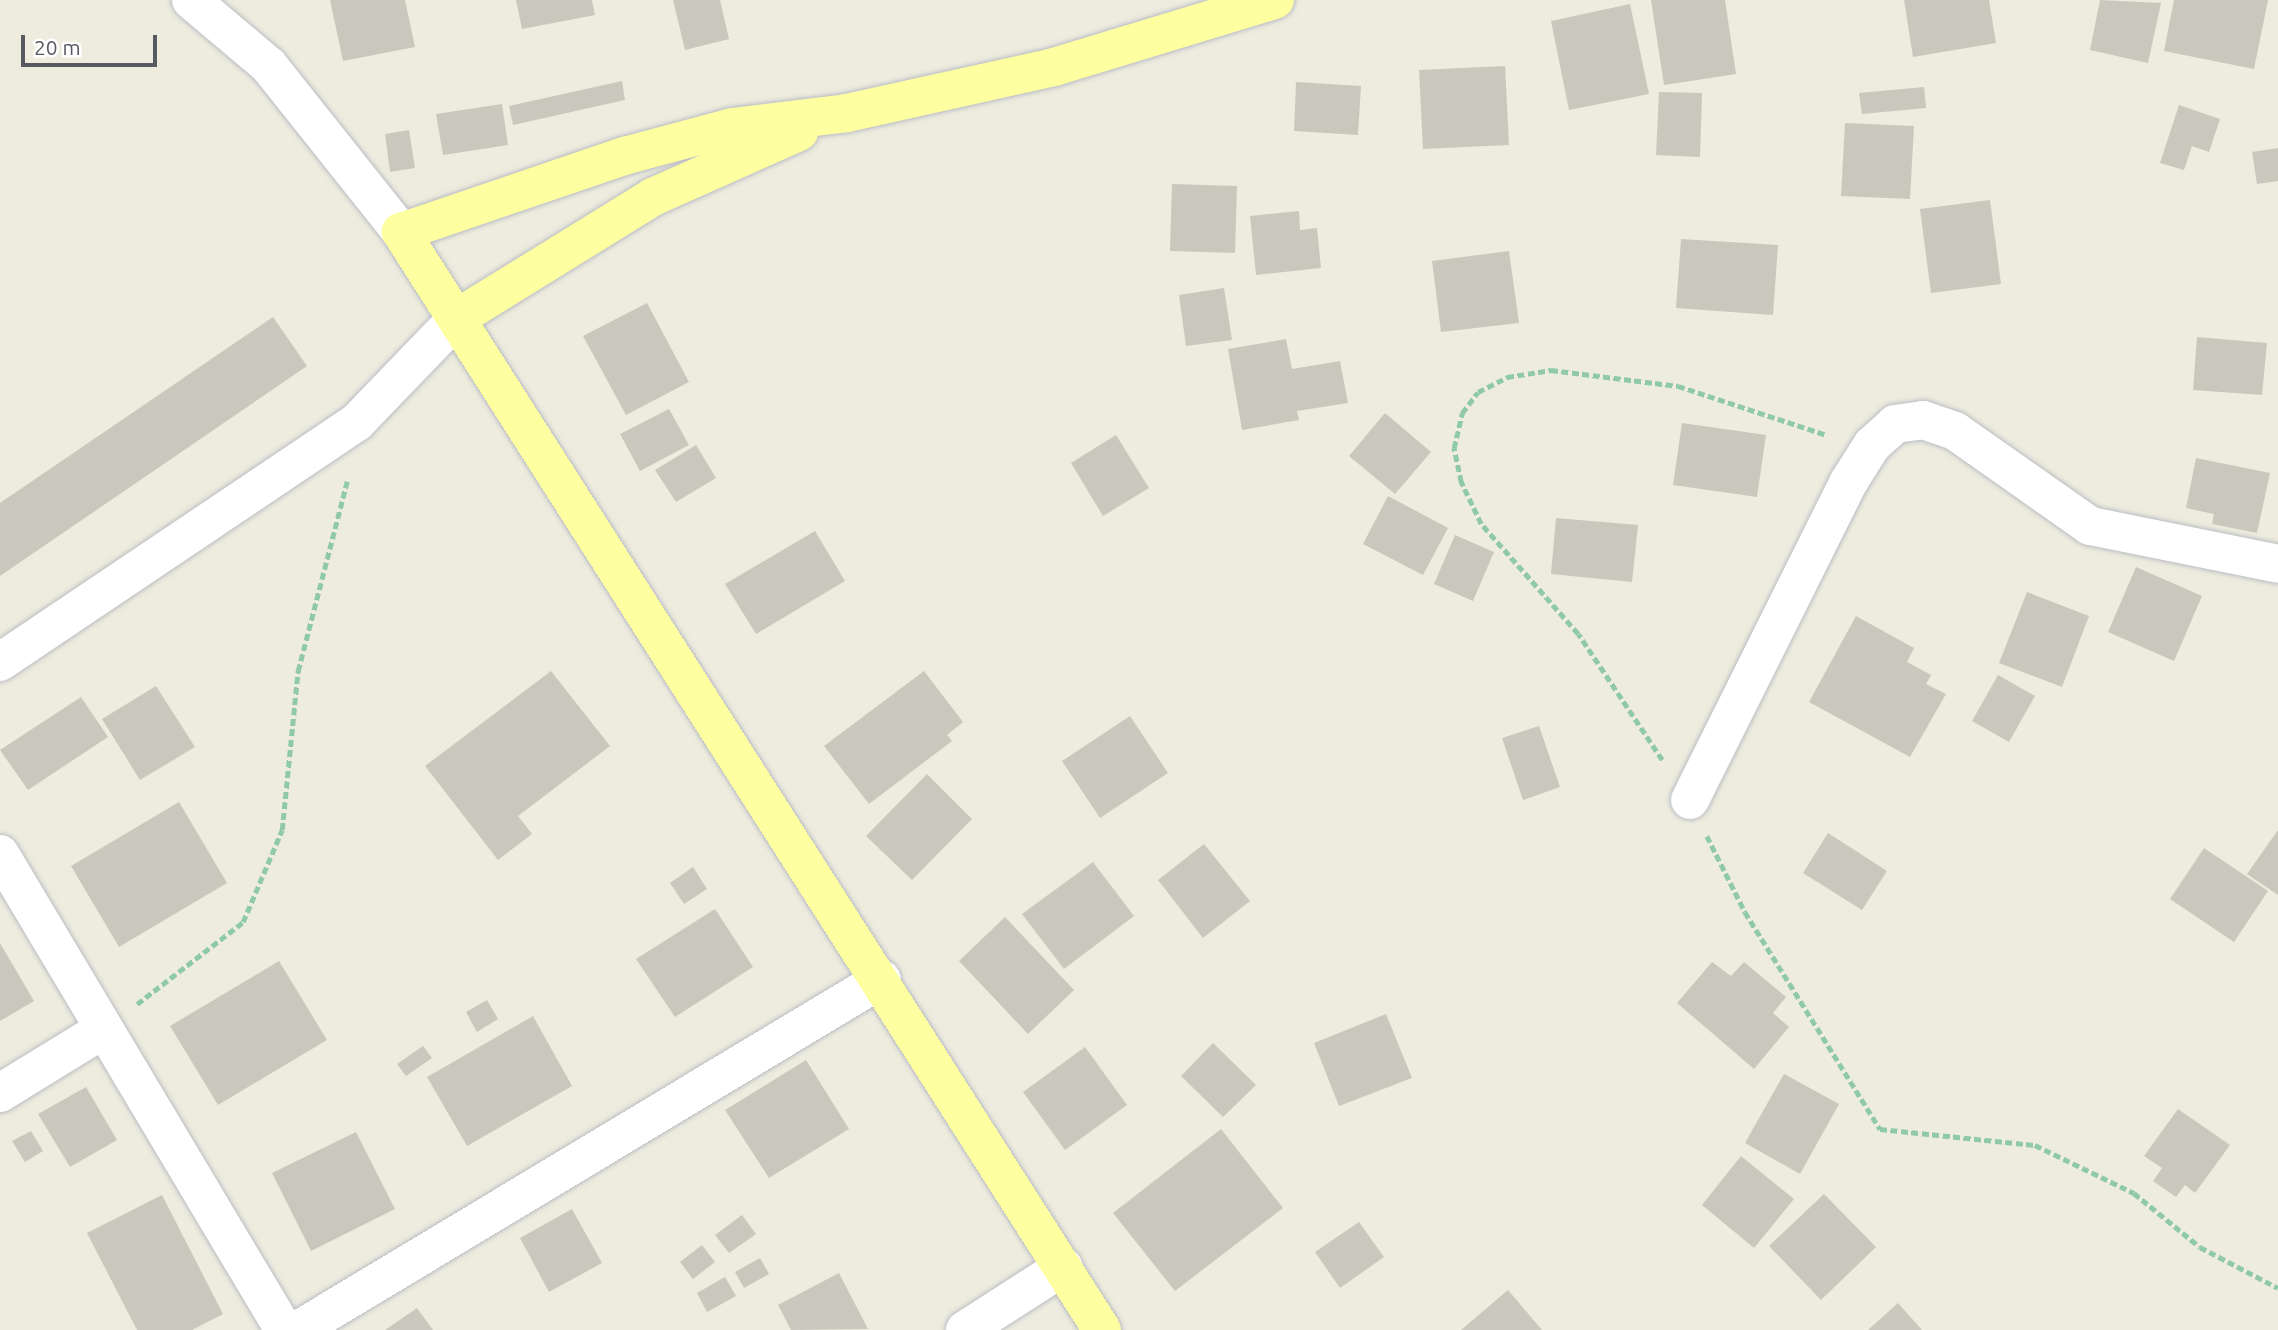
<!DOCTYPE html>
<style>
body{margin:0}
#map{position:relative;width:2278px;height:1330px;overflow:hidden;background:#edecde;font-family:Ubuntu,sans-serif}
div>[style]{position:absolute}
.building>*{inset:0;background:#cac8bd}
.path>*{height:4.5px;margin-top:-2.25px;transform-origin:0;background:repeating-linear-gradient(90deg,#90c9aa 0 7px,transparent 0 10.5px)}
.roads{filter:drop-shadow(0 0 2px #bbbdc4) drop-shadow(0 0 2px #bbbdc4)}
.minor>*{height:38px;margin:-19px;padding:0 19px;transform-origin:19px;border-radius:19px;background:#fff}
.major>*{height:38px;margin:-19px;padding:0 19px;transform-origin:19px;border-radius:19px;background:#fdffa1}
span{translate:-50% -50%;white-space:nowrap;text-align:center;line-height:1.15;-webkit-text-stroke:7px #fff;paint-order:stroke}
.scale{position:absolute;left:21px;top:35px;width:136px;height:32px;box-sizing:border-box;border:4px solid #575a61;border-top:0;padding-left:9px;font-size:21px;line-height:24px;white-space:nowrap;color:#575a61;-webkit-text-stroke:5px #fff;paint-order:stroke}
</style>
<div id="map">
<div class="building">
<i style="clip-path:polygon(330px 0,405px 0,415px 47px,343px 61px)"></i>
<i style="clip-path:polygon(516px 0,592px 0,595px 15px,522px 29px)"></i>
<i style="clip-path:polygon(673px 0,720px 0,729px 39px,685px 50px)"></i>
<i style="clip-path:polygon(1651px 0,1725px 0,1736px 74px,1664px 85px)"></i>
<i style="clip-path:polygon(1904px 0,1989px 0,1996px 43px,1913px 57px)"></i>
<i style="clip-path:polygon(2100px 0,2161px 3px,2148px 63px,2090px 50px)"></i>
<i style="clip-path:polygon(2174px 0,2268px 0,2254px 69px,2164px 51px)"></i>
<i style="clip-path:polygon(1630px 4px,1649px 94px,1569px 110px,1551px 21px)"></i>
<i style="clip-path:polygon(1505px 66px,1509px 145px,1423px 149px,1419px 70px)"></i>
<i style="clip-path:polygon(622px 81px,625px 100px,513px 125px,509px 106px)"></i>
<i style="clip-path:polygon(1296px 82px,1361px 86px,1358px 135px,1294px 131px)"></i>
<i style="clip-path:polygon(1924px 87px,1926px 108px,1862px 114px,1859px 93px)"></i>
<i style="clip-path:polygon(1659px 92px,1702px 93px,1700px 157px,1656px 155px)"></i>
<i style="clip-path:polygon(502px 104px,508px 145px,443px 155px,436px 114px)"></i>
<i style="clip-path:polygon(2179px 105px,2220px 119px,2209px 152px,2192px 146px,2184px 170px,2160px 163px)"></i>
<i style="clip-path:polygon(1845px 123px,1914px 126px,1910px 199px,1841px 196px)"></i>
<i style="clip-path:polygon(409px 130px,415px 168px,390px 172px,385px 134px)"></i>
<i style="clip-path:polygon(2278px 148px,2278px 181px,2257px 184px,2252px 152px)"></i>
<i style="clip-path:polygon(1172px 184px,1237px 186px,1235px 253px,1170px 251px)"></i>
<i style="clip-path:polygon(1990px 200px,2001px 284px,1931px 293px,1920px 209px)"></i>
<i style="clip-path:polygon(1299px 211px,1300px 230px,1317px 228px,1321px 268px,1256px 275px,1250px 216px)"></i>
<i style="clip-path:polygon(1681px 239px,1778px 245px,1773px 315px,1676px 308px)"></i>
<i style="clip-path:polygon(1509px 251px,1519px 323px,1441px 332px,1432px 261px)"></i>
<i style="clip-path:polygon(1224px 288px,1232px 340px,1186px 346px,1179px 295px)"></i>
<i style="clip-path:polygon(647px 303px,689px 382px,626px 415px,583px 336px)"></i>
<i style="clip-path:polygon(273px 317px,307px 366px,0 576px,0 503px)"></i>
<i style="clip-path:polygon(2197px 337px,2267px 343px,2262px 395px,2193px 390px)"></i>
<i style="clip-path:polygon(1286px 339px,1292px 369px,1340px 361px,1348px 403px,1297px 411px,1299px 420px,1242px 430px,1228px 349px)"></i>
<i style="clip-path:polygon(669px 409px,689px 445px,640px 471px,620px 434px)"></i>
<i style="clip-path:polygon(1385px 413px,1431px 452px,1395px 494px,1349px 456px)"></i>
<i style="clip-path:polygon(1682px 423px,1766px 435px,1757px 497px,1673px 485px)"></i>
<i style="clip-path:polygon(1116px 435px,1149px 488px,1103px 516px,1071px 463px)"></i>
<i style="clip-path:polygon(696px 445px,716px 478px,676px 502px,655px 470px)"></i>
<i style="clip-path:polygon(2196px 458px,2270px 473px,2257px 533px,2212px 524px,2214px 514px,2186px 508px)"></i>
<i style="clip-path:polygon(1388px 496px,1448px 528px,1423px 575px,1363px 544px)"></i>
<i style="clip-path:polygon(1556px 518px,1638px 525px,1632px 582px,1551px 574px)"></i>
<i style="clip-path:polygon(815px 531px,845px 581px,756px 634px,725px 584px)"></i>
<i style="clip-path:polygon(1455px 535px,1494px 552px,1473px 601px,1434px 584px)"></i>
<i style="clip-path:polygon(2136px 567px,2202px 596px,2174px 661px,2108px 632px)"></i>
<i style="clip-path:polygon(2027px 592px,2089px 616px,2062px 687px,1999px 663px)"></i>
<i style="clip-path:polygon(1856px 616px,1914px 648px,1907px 662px,1931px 675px,1926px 684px,1946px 694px,1910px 757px,1809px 702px)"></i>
<i style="clip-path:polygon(551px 671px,610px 746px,518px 816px,532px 834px,498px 860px,425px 766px)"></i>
<i style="clip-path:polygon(924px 671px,963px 722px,947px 735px,952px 741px,869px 804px,824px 746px)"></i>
<i style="clip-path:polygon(1998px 675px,2035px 696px,2009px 742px,1972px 721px)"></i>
<i style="clip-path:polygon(156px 686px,195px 747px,140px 780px,102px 719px)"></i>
<i style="clip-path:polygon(81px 697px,108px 737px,28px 790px,0 750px)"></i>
<i style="clip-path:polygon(1130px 716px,1168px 773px,1100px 818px,1062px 761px)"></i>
<i style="clip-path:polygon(1539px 726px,1560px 787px,1523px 800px,1502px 738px)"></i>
<i style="clip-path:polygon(927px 774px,972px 819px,912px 880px,866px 836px)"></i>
<i style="clip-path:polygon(179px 802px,227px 883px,119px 947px,71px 866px)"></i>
<i style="clip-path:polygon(2278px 830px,2278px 895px,2247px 874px)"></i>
<i style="clip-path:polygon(1828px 833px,1887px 871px,1862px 910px,1803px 873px)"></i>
<i style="clip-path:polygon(1204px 844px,1250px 901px,1203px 938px,1158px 880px)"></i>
<i style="clip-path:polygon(2204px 848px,2268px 891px,2234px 942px,2170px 899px)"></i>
<i style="clip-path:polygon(1093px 862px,1134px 916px,1064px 969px,1022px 914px)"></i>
<i style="clip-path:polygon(693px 867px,707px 889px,684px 904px,670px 883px)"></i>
<i style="clip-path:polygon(715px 909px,753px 967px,675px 1017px,636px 959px)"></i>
<i style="clip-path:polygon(1005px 917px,1074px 990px,1028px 1034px,959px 961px)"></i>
<i style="clip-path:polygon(0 943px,34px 1001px,0 1021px)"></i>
<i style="clip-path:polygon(279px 961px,327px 1040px,218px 1105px,170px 1026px)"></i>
<i style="clip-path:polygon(1712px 962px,1731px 976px,1744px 962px,1786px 997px,1773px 1013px,1789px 1027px,1754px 1069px,1677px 1003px)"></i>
<i style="clip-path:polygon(487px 1000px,498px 1019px,477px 1032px,466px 1012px)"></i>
<i style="clip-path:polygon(1386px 1014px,1412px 1078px,1339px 1106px,1314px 1043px)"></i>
<i style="clip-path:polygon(533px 1016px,572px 1086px,467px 1146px,427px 1077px)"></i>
<i style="clip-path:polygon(1213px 1043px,1256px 1085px,1223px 1117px,1181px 1076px)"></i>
<i style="clip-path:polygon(423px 1046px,432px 1058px,406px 1076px,397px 1064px)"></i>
<i style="clip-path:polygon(1085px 1047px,1127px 1105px,1065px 1150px,1023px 1092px)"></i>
<i style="clip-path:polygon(806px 1060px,849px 1129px,769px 1178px,725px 1110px)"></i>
<i style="clip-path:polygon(1784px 1074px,1839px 1104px,1800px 1174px,1745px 1143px)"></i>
<i style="clip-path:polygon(86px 1087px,117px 1140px,70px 1167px,38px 1114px)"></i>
<i style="clip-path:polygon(2178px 1109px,2230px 1145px,2195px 1193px,2185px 1185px,2176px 1197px,2153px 1181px,2162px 1168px,2144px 1156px)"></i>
<i style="clip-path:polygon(1221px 1129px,1283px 1208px,1175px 1291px,1113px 1213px)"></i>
<i style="clip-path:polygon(31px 1131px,43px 1151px,25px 1162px,12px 1141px)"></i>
<i style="clip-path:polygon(356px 1132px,395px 1209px,311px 1251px,272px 1173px)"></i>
<i style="clip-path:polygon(1741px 1156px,1794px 1199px,1754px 1248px,1702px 1205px)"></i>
<i style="clip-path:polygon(1824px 1194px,1876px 1247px,1821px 1300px,1769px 1246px)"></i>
<i style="clip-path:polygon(162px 1195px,223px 1314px,192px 1330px,137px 1330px,87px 1233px)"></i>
<i style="clip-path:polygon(572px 1209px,602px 1263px,549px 1292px,520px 1238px)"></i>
<i style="clip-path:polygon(742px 1215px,756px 1234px,729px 1253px,715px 1235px)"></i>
<i style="clip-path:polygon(1359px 1222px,1384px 1257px,1340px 1288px,1315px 1252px)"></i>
<i style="clip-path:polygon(702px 1245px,715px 1262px,693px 1279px,680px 1262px)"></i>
<i style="clip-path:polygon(760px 1258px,769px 1274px,744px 1288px,735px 1272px)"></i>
<i style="clip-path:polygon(839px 1273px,868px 1329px,791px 1330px,778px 1305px)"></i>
<i style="clip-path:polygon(725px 1277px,736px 1296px,707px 1312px,697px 1293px)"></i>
<i style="clip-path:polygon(1508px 1290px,1542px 1330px,1461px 1330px)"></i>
<i style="clip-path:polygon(1898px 1303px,1922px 1330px,1868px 1330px)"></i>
<i style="clip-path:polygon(417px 1308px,433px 1330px,385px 1330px)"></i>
</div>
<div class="path">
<i style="left:1662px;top:760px;width:151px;rotate:-123.7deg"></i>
<i style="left:1578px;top:634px;width:147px;rotate:-131.4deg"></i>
<i style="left:1481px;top:524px;width:47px;rotate:-115.5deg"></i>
<i style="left:1461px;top:482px;width:35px;rotate:-102deg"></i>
<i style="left:1454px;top:448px;width:36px;rotate:-77deg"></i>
<i style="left:1462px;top:413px;width:26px;rotate:-53deg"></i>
<i style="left:1478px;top:392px;width:33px;rotate:-27deg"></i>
<i style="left:1507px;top:377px;width:45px;rotate:-9deg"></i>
<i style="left:1551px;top:370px;width:128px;rotate:7.2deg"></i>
<i style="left:1678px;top:386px;width:157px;rotate:18.2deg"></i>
<i style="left:1707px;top:836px;width:85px;rotate:63.4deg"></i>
<i style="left:1745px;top:912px;width:256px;rotate:58.1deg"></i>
<i style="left:1880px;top:1129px;width:156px;rotate:5.9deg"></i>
<i style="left:2035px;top:1145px;width:110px;rotate:25.9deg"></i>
<i style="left:2134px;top:1193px;width:85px;rotate:39.3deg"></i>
<i style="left:2200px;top:1247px;width:88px;rotate:27.7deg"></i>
<i style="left:137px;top:1004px;width:134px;rotate:-37.7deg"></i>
<i style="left:243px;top:922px;width:100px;rotate:-67deg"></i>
<i style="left:282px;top:830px;width:160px;rotate:-84.3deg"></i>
<i style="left:298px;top:671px;width:196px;rotate:-75.5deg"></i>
</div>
<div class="roads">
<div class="minor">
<i style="left:191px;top:0;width:102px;rotate:40.2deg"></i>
<i style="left:269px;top:66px;width:212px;rotate:51.5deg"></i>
<i style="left:0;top:662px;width:430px;rotate:-33.9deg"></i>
<i style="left:357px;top:422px;width:144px;rotate:-46.1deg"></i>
<i style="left:1690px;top:800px;width:354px;rotate:-63.5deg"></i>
<i style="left:1848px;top:483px;width:45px;rotate:-57.7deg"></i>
<i style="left:1872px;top:445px;width:31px;rotate:-42deg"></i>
<i style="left:1895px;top:424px;width:28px;rotate:-8deg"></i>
<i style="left:1923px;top:420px;width:34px;rotate:19deg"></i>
<i style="left:1955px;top:431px;width:165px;rotate:35.1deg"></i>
<i style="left:2090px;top:526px;width:192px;rotate:11.4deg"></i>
<i style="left:0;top:854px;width:554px;rotate:59.18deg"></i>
<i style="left:0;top:1093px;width:122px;rotate:-31.6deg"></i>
<i style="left:298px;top:1330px;width:681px;rotate:-31.01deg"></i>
<i style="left:965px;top:1330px;width:117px;rotate:-32.7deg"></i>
</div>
<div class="major">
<i style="left:457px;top:318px;width:230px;rotate:-31.7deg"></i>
<i style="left:653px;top:197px;width:160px;rotate:-24deg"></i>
<i style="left:1102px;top:1330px;width:1303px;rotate:-122.56deg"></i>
<i style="left:401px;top:232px;width:236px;rotate:-18.8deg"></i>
<i style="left:624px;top:156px;width:112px;rotate:-15deg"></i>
<i style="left:732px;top:127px;width:116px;rotate:-6.9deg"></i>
<i style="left:847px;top:113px;width:212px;rotate:-12.5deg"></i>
<i style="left:1054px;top:67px;width:231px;rotate:-16.9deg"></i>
</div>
</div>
<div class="scale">20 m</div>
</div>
